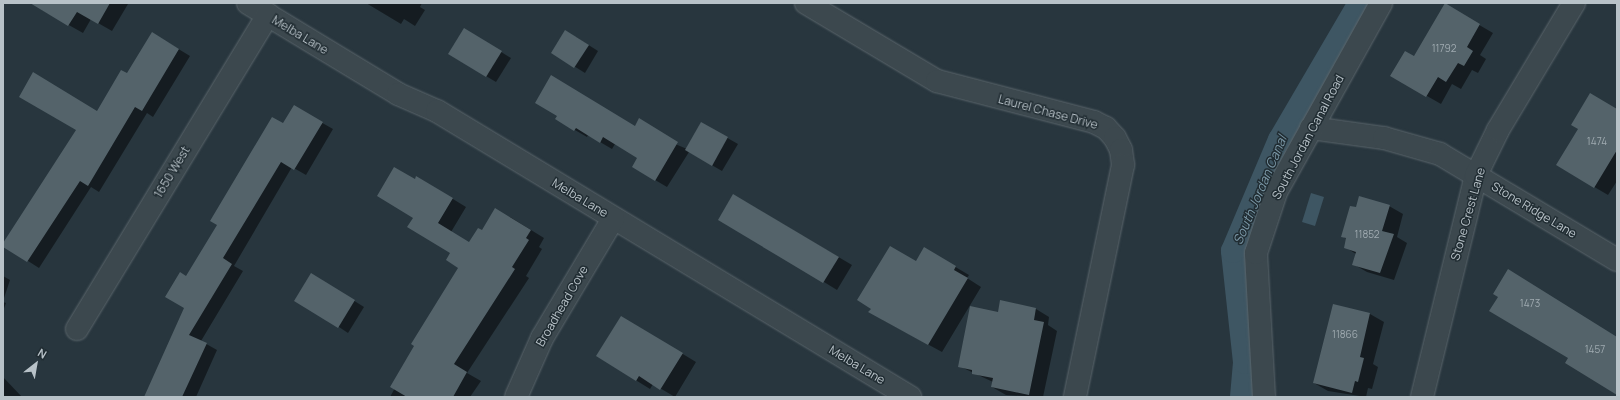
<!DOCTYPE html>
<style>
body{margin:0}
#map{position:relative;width:1620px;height:400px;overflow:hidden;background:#28363e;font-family:Manrope,sans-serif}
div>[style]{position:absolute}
.water>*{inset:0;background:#3e5663}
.shadow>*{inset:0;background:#0007}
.canal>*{height:24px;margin:-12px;padding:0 12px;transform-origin:12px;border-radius:12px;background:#3e5663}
.building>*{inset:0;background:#54636a}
.roads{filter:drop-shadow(0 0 1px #5a656b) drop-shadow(0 0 1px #5a656b)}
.minor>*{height:22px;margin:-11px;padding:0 11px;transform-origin:11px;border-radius:11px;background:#3c484e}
span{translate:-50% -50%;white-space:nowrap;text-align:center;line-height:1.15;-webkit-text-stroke:3px #212d33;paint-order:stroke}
.number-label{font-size:10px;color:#9faab0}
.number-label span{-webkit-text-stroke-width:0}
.street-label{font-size:12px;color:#b8c2c8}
.water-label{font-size:13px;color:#7c99a8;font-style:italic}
.frame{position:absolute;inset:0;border:4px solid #b8c2c8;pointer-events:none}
.north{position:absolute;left:16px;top:344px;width:40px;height:40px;-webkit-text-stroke:3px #212d33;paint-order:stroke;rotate:31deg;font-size:11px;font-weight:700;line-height:16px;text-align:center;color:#b8c2c8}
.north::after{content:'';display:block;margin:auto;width:14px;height:18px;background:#b8c2c8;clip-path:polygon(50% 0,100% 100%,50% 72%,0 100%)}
</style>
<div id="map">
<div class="water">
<i style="clip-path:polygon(1311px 193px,1324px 197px,1315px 226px,1302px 222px)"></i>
</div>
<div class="shadow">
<i style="clip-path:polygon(46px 3px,125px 3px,128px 4px,112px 31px,91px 19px,83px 33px,42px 10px)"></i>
<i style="clip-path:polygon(366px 3px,422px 3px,420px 7px,425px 10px,415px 26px,404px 19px,401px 24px)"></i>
<i style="clip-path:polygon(1445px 5px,1493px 33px,1480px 55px,1486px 59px,1478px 73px,1472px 70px,1461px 89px,1452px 84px,1441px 104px,1392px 76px,1414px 58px)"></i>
<i style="clip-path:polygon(152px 33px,190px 56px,153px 117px,147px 113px,99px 192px,91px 187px,39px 268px,3px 245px,97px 112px,127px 75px)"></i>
<i style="clip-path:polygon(474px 35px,511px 58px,496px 82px,449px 54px)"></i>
<i style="clip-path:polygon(576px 37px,598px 51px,585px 73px,553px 53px)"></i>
<i style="clip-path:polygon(294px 107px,333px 129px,306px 175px,292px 167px,234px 266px,243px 271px,201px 341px,217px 350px,196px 397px,145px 397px,185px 308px,187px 277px)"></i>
<i style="clip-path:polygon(1617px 110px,1617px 181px,1608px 195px,1557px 165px)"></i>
<i style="clip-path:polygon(556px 119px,635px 127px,687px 149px,701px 123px,738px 144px,722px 171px,689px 152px,667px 187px,633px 167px,639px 158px,615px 144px,612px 149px,588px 135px,587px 137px)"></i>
<i style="clip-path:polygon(415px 180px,430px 185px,466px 207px,451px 232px,469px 243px,483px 231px,510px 217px,544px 238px,539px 247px,542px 249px,526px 276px,529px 278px,467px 373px,481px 381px,470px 397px,390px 397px,460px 268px,451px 253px,415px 217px)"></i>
<i style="clip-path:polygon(747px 203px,852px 265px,837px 290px,824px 282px)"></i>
<i style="clip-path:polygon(1389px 206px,1403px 214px,1397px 237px,1407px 243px,1394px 280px,1367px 272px,1353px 264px,1356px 254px,1345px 247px,1347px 239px,1342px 236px,1356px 208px)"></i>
<i style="clip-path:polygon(925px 249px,969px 275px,967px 278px,981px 287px,942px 352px,883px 320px)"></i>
<i style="clip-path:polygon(3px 276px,10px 280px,3px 301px)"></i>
<i style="clip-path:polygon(321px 280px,364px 307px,348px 333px,339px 327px)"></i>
<i style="clip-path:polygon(3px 302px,6px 303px,3px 311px)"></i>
<i style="clip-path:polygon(1334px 305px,1370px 314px,1384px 322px,1373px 364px,1378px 367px,1372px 389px,1368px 388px,1366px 397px,1328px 391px,1314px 383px)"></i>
<i style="clip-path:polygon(1036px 309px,1049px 317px,1048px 325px,1057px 331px,1043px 397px,1006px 395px,992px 387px,993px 382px,959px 366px,999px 313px)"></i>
<i style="clip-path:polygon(635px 325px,696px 362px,675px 397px,653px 384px,650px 389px,597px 356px)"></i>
<i style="clip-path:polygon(3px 377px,22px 397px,3px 397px)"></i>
</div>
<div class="canal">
<i style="left:1242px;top:397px;width:35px;rotate:-85deg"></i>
<i style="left:1245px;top:362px;width:112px;rotate:-96.2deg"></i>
<i style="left:1233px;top:251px;width:121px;rotate:-67.1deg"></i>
<i style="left:1280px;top:140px;width:159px;rotate:-59.7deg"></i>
</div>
<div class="building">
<i style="clip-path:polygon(30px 3px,110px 3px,98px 24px,77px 12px,68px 26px)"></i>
<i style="clip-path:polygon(1445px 3px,1480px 24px,1467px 47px,1473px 51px,1464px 66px,1458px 63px,1446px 82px,1438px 77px,1426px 97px,1390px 76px,1405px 51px,1414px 56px)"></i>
<i style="clip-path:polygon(464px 28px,502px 51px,486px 77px,448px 54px)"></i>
<i style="clip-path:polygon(565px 30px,589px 45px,574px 68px,551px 53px)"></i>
<i style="clip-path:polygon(152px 32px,179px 49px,142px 111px,135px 107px,88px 186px,80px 181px,27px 262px,3px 247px,3px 243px,76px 130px,19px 97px,33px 72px,97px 111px,121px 70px,127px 73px)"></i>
<i style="clip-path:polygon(551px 75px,635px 126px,639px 118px,678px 142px,655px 181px,632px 167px,637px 158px,603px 137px,600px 143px,576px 128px,574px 131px,555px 119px,557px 116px,535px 103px)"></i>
<i style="clip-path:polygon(1590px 93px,1617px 109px,1617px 150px,1594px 188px,1556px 165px,1578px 129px,1571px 125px)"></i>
<i style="clip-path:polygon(294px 105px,323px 122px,294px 170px,281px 162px,223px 258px,232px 264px,189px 335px,207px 343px,182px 397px,144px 397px,184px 308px,165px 297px,180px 272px,186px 276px,217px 225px,210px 221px,272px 117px,283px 123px)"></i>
<i style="clip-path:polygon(701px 122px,728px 137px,712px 166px,685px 150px)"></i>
<i style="clip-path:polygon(394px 167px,415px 179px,416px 176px,453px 198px,438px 223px,469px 242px,478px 228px,482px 230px,495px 208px,531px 230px,526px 238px,529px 240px,512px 267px,515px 269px,454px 364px,467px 372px,453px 397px,407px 397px,390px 387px,414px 346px,411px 344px,458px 268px,446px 260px,450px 253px,407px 227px,413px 218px,377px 196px)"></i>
<i style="clip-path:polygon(733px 194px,839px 257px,823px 283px,718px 220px)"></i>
<i style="clip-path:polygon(1359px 196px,1390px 205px,1382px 231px,1394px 234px,1380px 273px,1352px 265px,1356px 252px,1344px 248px,1346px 238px,1341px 237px,1350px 206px,1356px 207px)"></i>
<i style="clip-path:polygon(890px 246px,916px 261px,924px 247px,956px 266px,954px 270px,968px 278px,928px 345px,868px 312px,871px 309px,857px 300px)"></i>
<i style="clip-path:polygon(1508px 269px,1617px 337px,1617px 395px,1565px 363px,1568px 358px,1489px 311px,1498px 297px,1493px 294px)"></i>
<i style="clip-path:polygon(311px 273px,355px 300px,338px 328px,294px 301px)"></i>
<i style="clip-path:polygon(1000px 300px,1036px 308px,1034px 320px,1044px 322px,1029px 395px,991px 387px,993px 378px,972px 374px,972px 370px,958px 367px,970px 306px,998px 312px)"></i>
<i style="clip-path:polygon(1333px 304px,1370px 313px,1360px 357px,1364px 358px,1358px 382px,1355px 381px,1352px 393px,1313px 383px)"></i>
<i style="clip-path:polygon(621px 316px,683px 353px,660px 390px,639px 376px,636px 381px,596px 356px)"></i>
</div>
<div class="roads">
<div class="minor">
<i style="left:248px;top:3px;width:175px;rotate:31.2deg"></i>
<i style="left:398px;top:94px;width:43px;rotate:23.6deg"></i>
<i style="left:437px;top:111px;width:553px;rotate:31.16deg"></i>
<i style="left:806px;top:3px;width:152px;rotate:30.8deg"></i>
<i style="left:937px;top:81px;width:162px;rotate:14.6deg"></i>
<i style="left:1094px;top:122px;width:13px;rotate:27deg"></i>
<i style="left:1106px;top:128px;width:13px;rotate:48deg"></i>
<i style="left:1115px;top:138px;width:13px;rotate:63deg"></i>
<i style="left:1121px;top:150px;width:15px;rotate:82deg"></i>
<i style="left:1123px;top:165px;width:237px;rotate:101.7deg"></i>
<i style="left:1311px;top:128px;width:74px;rotate:7.8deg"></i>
<i style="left:1384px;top:138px;width:58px;rotate:15.9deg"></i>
<i style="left:1440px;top:154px;width:206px;rotate:30.9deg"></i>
<i style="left:77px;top:329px;width:368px;rotate:-58.7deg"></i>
<i style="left:516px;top:397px;width:64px;rotate:-66.2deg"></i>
<i style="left:542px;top:338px;width:139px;rotate:-59.2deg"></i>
<i style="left:1264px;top:397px;width:144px;rotate:-93.2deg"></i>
<i style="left:1256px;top:253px;width:64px;rotate:-71.8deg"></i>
<i style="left:1276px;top:192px;width:216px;rotate:-60.9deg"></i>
<i style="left:1422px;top:397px;width:228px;rotate:-76.3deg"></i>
<i style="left:1476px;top:175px;width:50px;rotate:-63.9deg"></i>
<i style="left:1498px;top:130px;width:148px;rotate:-59.1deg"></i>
</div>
</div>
<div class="number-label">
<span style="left:1444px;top:49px">11792</span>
<span style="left:1597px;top:142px">1474</span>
<span style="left:1367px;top:235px">11852</span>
<span style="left:1530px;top:304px">1473</span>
<span style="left:1345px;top:335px">11866</span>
<span style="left:1595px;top:350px">1457</span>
</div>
<div class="street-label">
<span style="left:300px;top:35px;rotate:31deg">Melba Lane</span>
<span style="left:1048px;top:112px;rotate:15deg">Laurel Chase Drive</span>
<span style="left:1308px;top:137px;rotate:-62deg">South Jordan Canal Road</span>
<span style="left:172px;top:172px;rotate:-59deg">1650 West</span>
<span style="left:580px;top:198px;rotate:31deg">Melba Lane</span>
<span style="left:1534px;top:210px;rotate:31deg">Stone Ridge Lane</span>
<span style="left:1468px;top:214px;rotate:-74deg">Stone Crest Lane</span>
<span style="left:562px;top:306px;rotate:-60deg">Broadhead Cove</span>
<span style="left:857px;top:365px;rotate:31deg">Melba Lane</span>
</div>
<div class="water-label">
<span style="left:1260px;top:190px;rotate:-67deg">South Jordan Canal</span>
</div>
<div class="frame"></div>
<div class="north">N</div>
</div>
